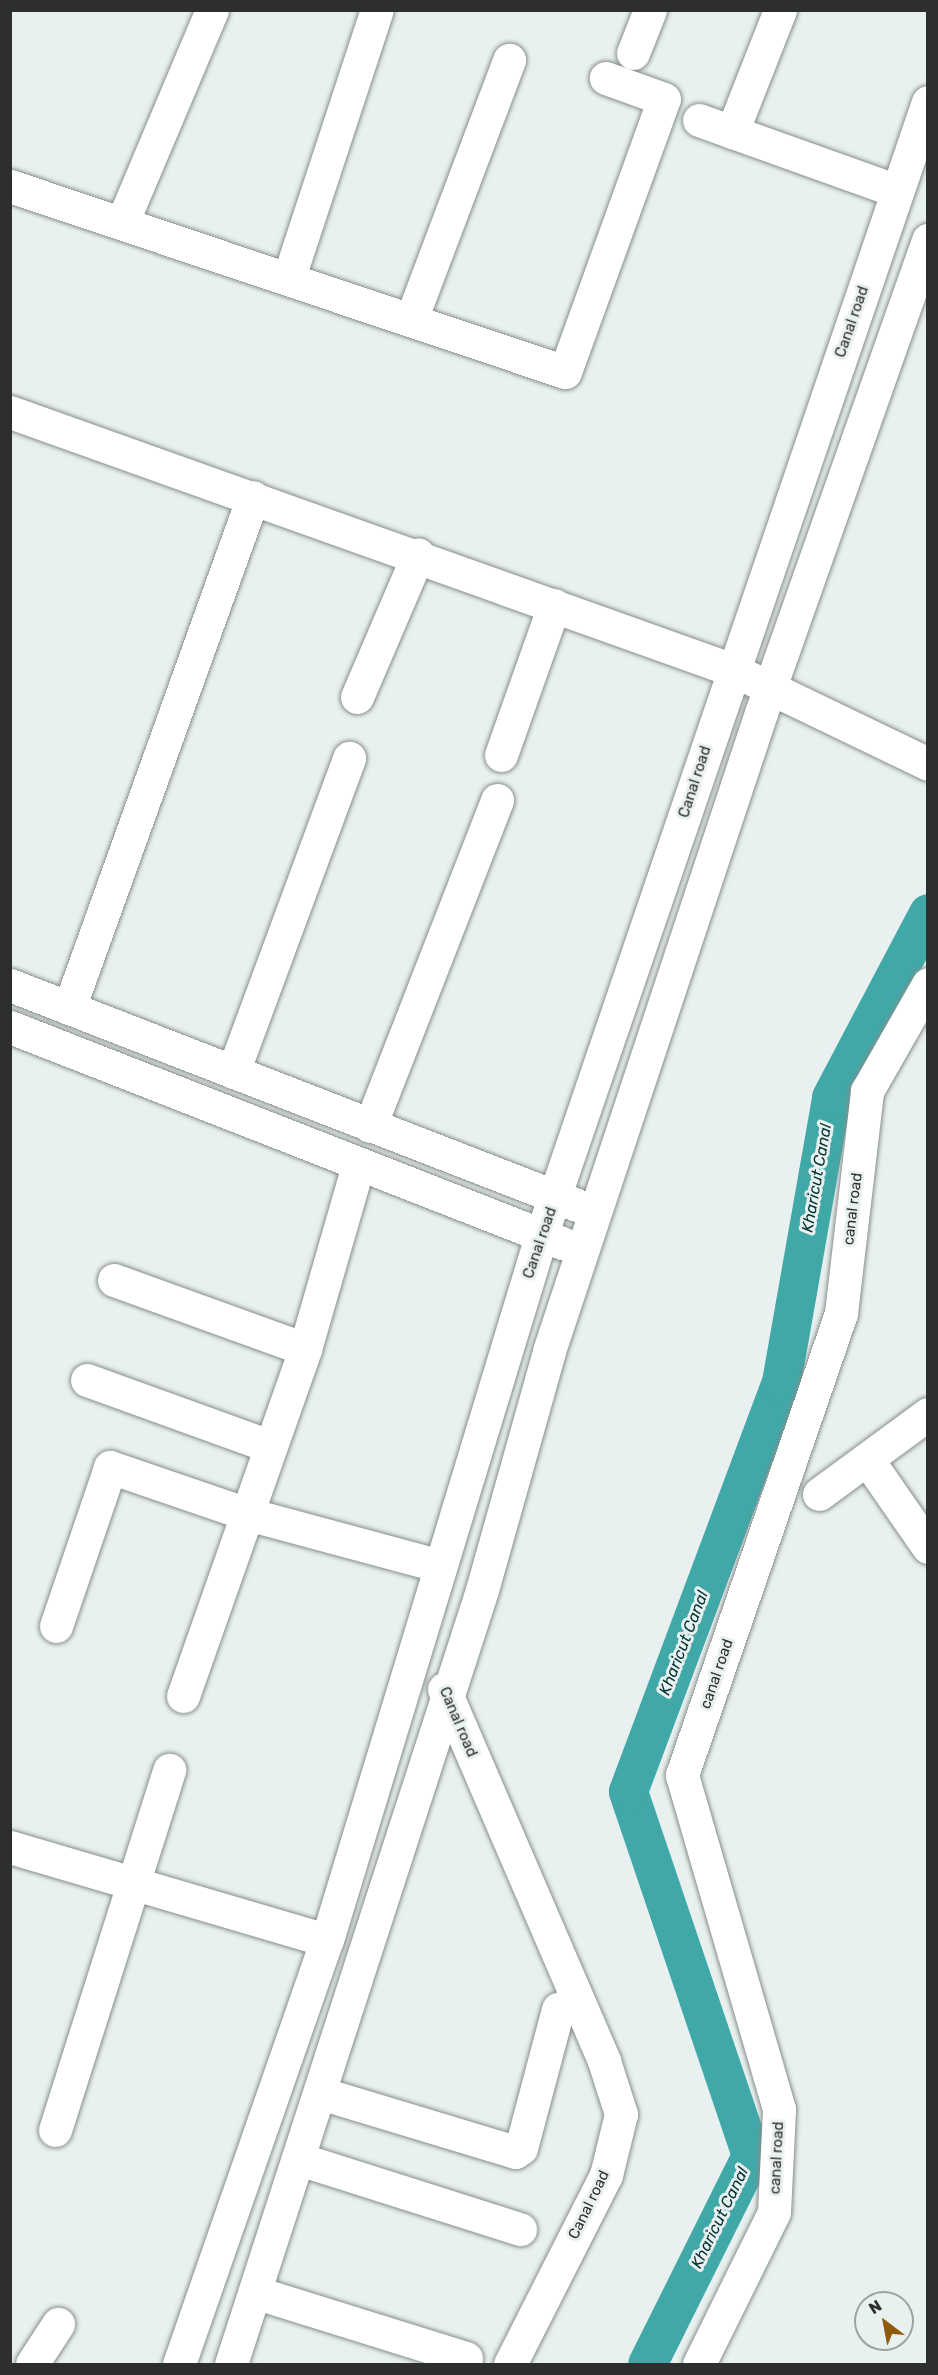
<!DOCTYPE html>
<style>
body{margin:0}
#map{position:relative;width:938px;height:2375px;overflow:hidden;background:#e9f0f0;font-family:Rubik,sans-serif}
div>[style]{position:absolute}
.canal>*{height:39px;margin:-19.5px;padding:0 19.5px;transform-origin:19.5px;border-radius:19.5px;background:#41a8a8}
.roads{filter:drop-shadow(0 0 2px #878d8d) drop-shadow(0 0 2px #878d8d)}
.minor>*{height:33px;margin:-16.5px;padding:0 16.5px;transform-origin:16.5px;border-radius:16.5px;background:#fff}
span{translate:-50% -50%;white-space:nowrap;text-align:center;line-height:1.15;-webkit-text-stroke:6px #e9f0f0;paint-order:stroke}
.street-label{font-size:15px;color:#2c2f2e}
.water-label{font-size:16px;color:#003232;font-style:italic}
.frame{position:absolute;inset:0;border:12px solid #2c2f2e;pointer-events:none}
.north{position:absolute;left:854px;top:2291px;width:60px;height:60px;box-sizing:border-box;background:#e9f0f0;border:2px solid #9da3a2;border-radius:50%;rotate:328deg;font-size:16px;font-weight:700;line-height:24px;text-align:center;color:#2c2f2e}
.north::after{content:'';display:block;margin:auto;width:21px;height:27px;background:#8f5a0d;clip-path:polygon(50% 0,100% 100%,50% 72%,0 100%)}
</style>
<div id="map">
<div class="canal">
<i style="left:647px;top:2364px;width:233px;rotate:-63.5deg"></i>
<i style="left:751px;top:2155px;width:384px;rotate:-108.7deg"></i>
<i style="left:628px;top:1791px;width:437px;rotate:-69.5deg"></i>
<i style="left:781px;top:1382px;width:289px;rotate:-80deg"></i>
<i style="left:831px;top:1097px;width:208px;rotate:-62.2deg"></i>
</div>
<div class="roads">
<div class="minor">
<i style="left:633px;top:53px;width:46px;rotate:-68.4deg"></i>
<i style="left:699px;top:120px;width:210px;rotate:19.7deg"></i>
<i style="left:732px;top:132px;width:131px;rotate:-68.5deg"></i>
<i style="left:10px;top:186px;width:585px;rotate:18.53deg"></i>
<i style="left:565px;top:372px;width:290px;rotate:-70.1deg"></i>
<i style="left:664px;top:99px;width:62px;rotate:-160.1deg"></i>
<i style="left:122px;top:223px;width:231px;rotate:-67.1deg"></i>
<i style="left:289px;top:277px;width:281px;rotate:-71.8deg"></i>
<i style="left:412px;top:317px;width:275px;rotate:-69.3deg"></i>
<i style="left:10px;top:412px;width:768px;rotate:19.64deg"></i>
<i style="left:733px;top:670px;width:216px;rotate:25.7deg"></i>
<i style="left:357px;top:697px;width:155px;rotate:-66.8deg"></i>
<i style="left:501px;top:755px;width:159px;rotate:-70.5deg"></i>
<i style="left:10px;top:985px;width:608px;rotate:21.21deg"></i>
<i style="left:69px;top:1008px;width:543px;rotate:-70.2deg"></i>
<i style="left:10px;top:1027px;width:593px;rotate:21.37deg"></i>
<i style="left:233px;top:1072px;width:335px;rotate:-69.7deg"></i>
<i style="left:370px;top:1126px;width:350px;rotate:-68.7deg"></i>
<i style="left:114px;top:1280px;width:203px;rotate:19.9deg"></i>
<i style="left:87px;top:1380px;width:194px;rotate:19.9deg"></i>
<i style="left:867px;top:1459px;width:107px;rotate:55.3deg"></i>
<i style="left:819px;top:1494px;width:135px;rotate:-36.3deg"></i>
<i style="left:56px;top:1626px;width:168px;rotate:-71.2deg"></i>
<i style="left:110px;top:1467px;width:142px;rotate:18.9deg"></i>
<i style="left:244px;top:1513px;width:203px;rotate:15.1deg"></i>
<i style="left:444px;top:1689px;width:405px;rotate:66.7deg"></i>
<i style="left:604px;top:2061px;width:56px;rotate:72.2deg"></i>
<i style="left:621px;top:2114px;width:63px;rotate:103.8deg"></i>
<i style="left:606px;top:2175px;width:212px;rotate:116.9deg"></i>
<i style="left:183px;top:1696px;width:368px;rotate:-70.6deg"></i>
<i style="left:305px;top:1349px;width:191px;rotate:-73.9deg"></i>
<i style="left:10px;top:1847px;width:330px;rotate:16.4deg"></i>
<i style="left:320px;top:2093px;width:204px;rotate:16.8deg"></i>
<i style="left:515px;top:2152px;width:7px;rotate:-34deg"></i>
<i style="left:521px;top:2148px;width:144px;rotate:-75.1deg"></i>
<i style="left:55px;top:2130px;width:378px;rotate:-72.4deg"></i>
<i style="left:299px;top:2159px;width:232px;rotate:17.6deg"></i>
<i style="left:257px;top:2293px;width:219px;rotate:17.3deg"></i>
<i style="left:32px;top:2364px;width:48px;rotate:-57deg"></i>
<i style="left:179px;top:2364px;width:449px;rotate:-70.8deg"></i>
<i style="left:327px;top:1940px;width:736px;rotate:-73.09deg"></i>
<i style="left:541px;top:1236px;width:1198px;rotate:-71.16deg"></i>
<i style="left:231px;top:2364px;width:814px;rotate:-72.03deg"></i>
<i style="left:482px;top:1590px;width:248px;rotate:-74.3deg"></i>
<i style="left:549px;top:1351px;width:672px;rotate:-71.62deg"></i>
<i style="left:761px;top:713px;width:502px;rotate:-70.55deg"></i>
<i style="left:699px;top:2364px;width:169px;rotate:-63.7deg"></i>
<i style="left:774px;top:2212px;width:103px;rotate:-87.2deg"></i>
<i style="left:779px;top:2109px;width:348px;rotate:-106.2deg"></i>
<i style="left:682px;top:1775px;width:489px;rotate:-71deg"></i>
<i style="left:841px;top:1313px;width:224px;rotate:-83.3deg"></i>
<i style="left:867px;top:1091px;width:123px;rotate:-60.3deg"></i>
</div>
</div>
<div class="street-label">
<span style="left:852px;top:322px;rotate:-71deg">Canal road</span>
<span style="left:695px;top:782px;rotate:-72deg">Canal road</span>
<span style="left:853px;top:1209px;rotate:-83deg">canal road</span>
<span style="left:540px;top:1243px;rotate:-71deg">Canal road</span>
<span style="left:717px;top:1674px;rotate:-71deg">canal road</span>
<span style="left:458px;top:1722px;rotate:67deg">Canal road</span>
<span style="left:777px;top:2158px;rotate:-87deg">canal road</span>
<span style="left:589px;top:2205px;rotate:-64deg">Canal road</span>
</div>
<div class="water-label">
<span style="left:817px;top:1178px;rotate:-80deg">Kharicut Canal</span>
<span style="left:684px;top:1643px;rotate:-69deg">Kharicut Canal</span>
<span style="left:720px;top:2218px;rotate:-64deg">Kharicut Canal</span>
</div>
<div class="frame"></div>
<div class="north">N</div>
</div>
